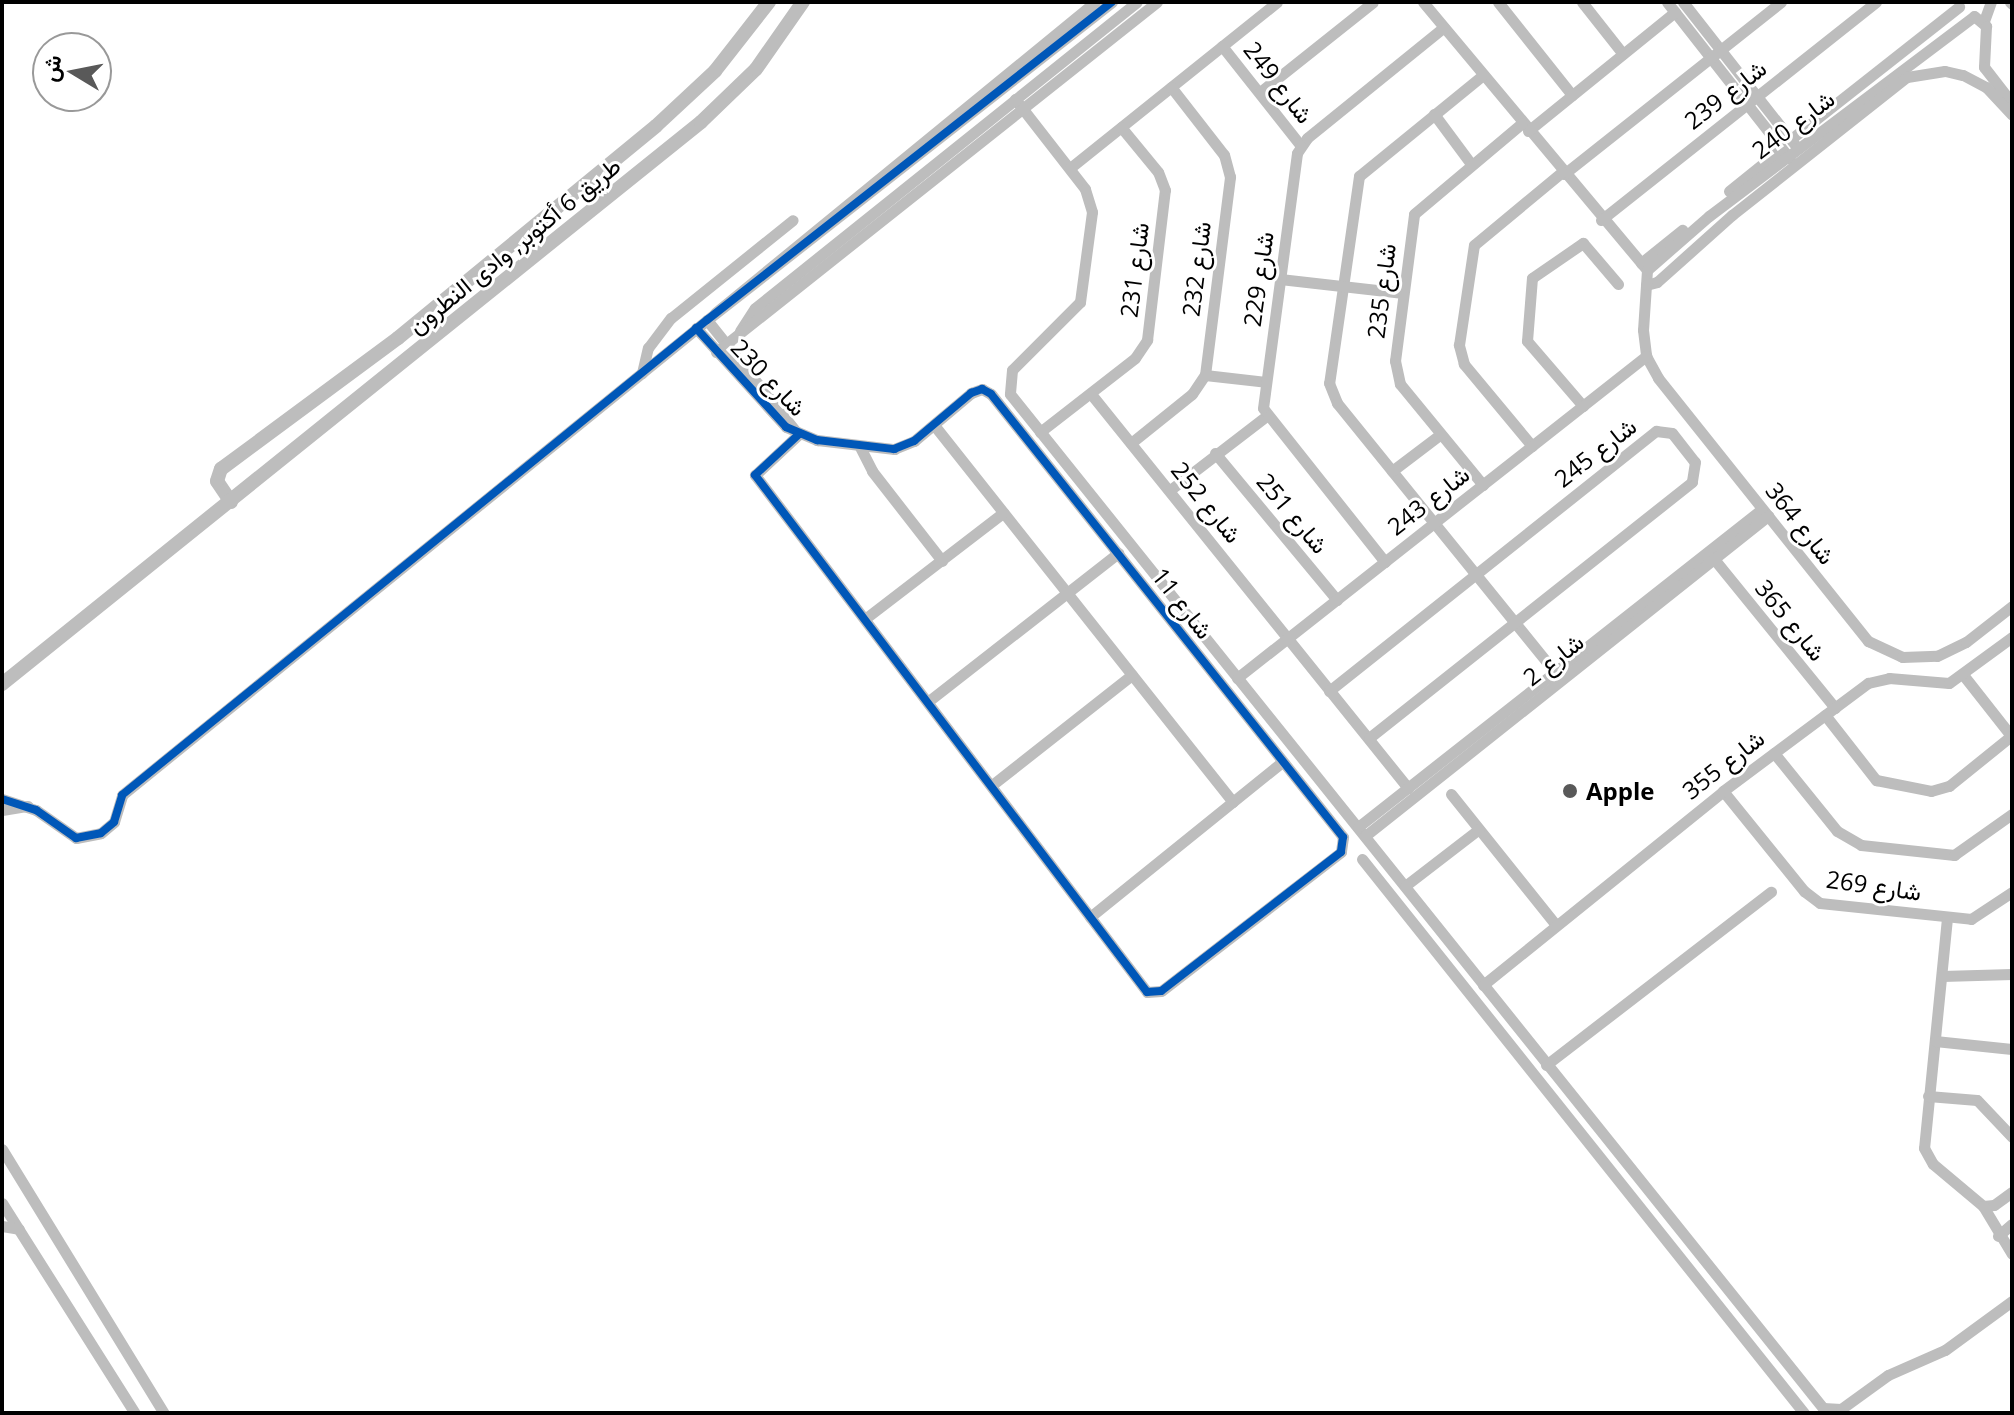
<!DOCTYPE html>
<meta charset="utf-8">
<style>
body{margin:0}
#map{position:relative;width:2014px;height:1415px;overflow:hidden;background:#fff;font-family:"Open Sans",Vazirmatn,sans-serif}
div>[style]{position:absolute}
.minor>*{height:11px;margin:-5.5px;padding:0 5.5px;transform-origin:5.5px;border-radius:5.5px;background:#bdbdbd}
.tertiary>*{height:14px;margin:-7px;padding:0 7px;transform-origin:7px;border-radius:7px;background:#bdbdbd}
.cycleway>*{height:8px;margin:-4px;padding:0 4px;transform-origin:4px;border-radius:4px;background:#0057b8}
.dots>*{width:22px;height:22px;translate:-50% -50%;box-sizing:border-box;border:4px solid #fff;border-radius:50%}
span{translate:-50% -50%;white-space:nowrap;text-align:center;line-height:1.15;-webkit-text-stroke:6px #fff;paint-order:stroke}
.street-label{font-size:24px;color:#000}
.poi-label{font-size:24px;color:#000;font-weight:700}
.left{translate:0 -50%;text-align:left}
.frame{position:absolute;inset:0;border:4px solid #000;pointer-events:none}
.north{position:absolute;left:32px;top:32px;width:80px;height:80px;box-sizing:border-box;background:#fff;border:2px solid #999;border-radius:50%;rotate:280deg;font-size:22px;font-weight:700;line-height:32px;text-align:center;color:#000}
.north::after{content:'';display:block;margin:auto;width:28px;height:36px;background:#595959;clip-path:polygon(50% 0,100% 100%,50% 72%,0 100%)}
</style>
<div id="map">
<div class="minor">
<i style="left:1423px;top:2px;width:349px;rotate:50.1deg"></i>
<i style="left:1498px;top:2px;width:119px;rotate:51.5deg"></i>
<i style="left:1582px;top:2px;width:66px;rotate:51.7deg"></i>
<i style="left:1667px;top:2px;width:199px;rotate:51.9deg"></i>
<i style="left:1683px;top:2px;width:182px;rotate:51.9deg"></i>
<i style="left:2010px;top:2px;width:3px;rotate:45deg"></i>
<i style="left:1984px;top:21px;width:20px;rotate:-70deg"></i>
<i style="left:1222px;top:46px;width:127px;rotate:51.7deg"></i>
<i style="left:1483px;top:75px;width:160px;rotate:140.8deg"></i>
<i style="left:1359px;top:176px;width:209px;rotate:98.2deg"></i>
<i style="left:1329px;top:383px;width:22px;rotate:68deg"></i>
<i style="left:1337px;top:403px;width:346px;rotate:51deg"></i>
<i style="left:1260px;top:92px;width:144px;rotate:-38.5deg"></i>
<i style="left:1015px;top:99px;width:114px;rotate:52.1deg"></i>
<i style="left:1085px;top:189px;width:24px;rotate:73deg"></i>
<i style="left:1092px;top:212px;width:91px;rotate:97.6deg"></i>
<i style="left:1080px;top:302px;width:96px;rotate:135deg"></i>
<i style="left:1012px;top:370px;width:24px;rotate:95deg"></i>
<i style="left:1010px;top:394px;width:1300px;rotate:51.28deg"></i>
<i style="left:1823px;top:1408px;width:18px;rotate:3deg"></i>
<i style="left:1841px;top:1409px;width:58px;rotate:-35.9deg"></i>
<i style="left:1888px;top:1375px;width:62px;rotate:-23.7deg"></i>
<i style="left:1945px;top:1350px;width:83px;rotate:-36.2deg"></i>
<i style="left:1434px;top:114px;width:62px;rotate:53.5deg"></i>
<i style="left:1528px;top:131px;width:189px;rotate:-39deg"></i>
<i style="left:1791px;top:139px;width:214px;rotate:-38.2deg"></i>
<i style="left:1070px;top:168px;width:265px;rotate:-38.7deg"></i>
<i style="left:1564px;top:174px;width:277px;rotate:-38.4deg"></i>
<i style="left:1729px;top:191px;width:67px;rotate:-38.9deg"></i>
<i style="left:1601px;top:220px;width:351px;rotate:-38.4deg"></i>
<i style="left:1641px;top:263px;width:53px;rotate:-38.8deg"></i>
<i style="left:1647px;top:270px;width:60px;rotate:93.8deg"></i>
<i style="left:1643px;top:330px;width:26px;rotate:83deg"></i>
<i style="left:1646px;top:356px;width:25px;rotate:61deg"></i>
<i style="left:1658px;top:378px;width:337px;rotate:51.4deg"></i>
<i style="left:1868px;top:641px;width:38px;rotate:25deg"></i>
<i style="left:1902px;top:657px;width:35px;rotate:-2deg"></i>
<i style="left:1937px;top:656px;width:32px;rotate:-26deg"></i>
<i style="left:1966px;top:642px;width:58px;rotate:-38deg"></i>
<i style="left:1647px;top:270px;width:82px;rotate:-41.1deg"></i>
<i style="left:1709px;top:216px;width:332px;rotate:-37deg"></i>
<i style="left:1974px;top:16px;width:16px;rotate:40deg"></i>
<i style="left:1986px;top:26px;width:41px;rotate:92.8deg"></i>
<i style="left:1984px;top:67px;width:46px;rotate:52.1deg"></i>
<i style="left:1280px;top:279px;width:124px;rotate:6.5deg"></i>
<i style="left:1646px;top:285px;width:11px;rotate:-15deg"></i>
<i style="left:1657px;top:282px;width:101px;rotate:-41.8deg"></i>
<i style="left:1732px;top:215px;width:223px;rotate:-38.3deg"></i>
<i style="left:1907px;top:77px;width:38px;rotate:-9deg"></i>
<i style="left:1945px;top:71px;width:18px;rotate:13deg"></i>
<i style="left:1963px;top:75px;width:26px;rotate:28deg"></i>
<i style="left:1986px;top:87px;width:38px;rotate:47deg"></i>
<i style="left:715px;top:313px;width:491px;rotate:-39.3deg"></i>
<i style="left:707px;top:320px;width:146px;rotate:51.4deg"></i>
<i style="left:696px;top:328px;width:134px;rotate:47.7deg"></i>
<i style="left:786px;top:427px;width:34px;rotate:23deg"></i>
<i style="left:817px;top:440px;width:78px;rotate:6.7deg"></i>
<i style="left:894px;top:449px;width:22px;rotate:-22deg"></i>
<i style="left:914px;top:441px;width:75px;rotate:-40.1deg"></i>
<i style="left:971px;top:393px;width:12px;rotate:-20deg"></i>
<i style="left:982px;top:389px;width:10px;rotate:29deg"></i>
<i style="left:991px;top:394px;width:566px;rotate:51.53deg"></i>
<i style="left:1343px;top:837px;width:15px;rotate:98deg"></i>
<i style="left:1341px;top:852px;width:227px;rotate:142.3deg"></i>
<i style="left:1161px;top:991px;width:14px;rotate:176deg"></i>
<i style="left:1147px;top:992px;width:649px;rotate:-127.17deg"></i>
<i style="left:755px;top:475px;width:59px;rotate:-42.9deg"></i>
<i style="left:740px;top:331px;width:27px;rotate:-57deg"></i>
<i style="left:755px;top:308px;width:489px;rotate:-38.7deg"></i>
<i style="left:716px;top:352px;width:563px;rotate:-38.44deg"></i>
<i style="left:642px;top:373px;width:26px;rotate:-77deg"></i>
<i style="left:648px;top:348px;width:38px;rotate:-53deg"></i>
<i style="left:671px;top:318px;width:156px;rotate:-38.8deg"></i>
<i style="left:1205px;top:375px;width:61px;rotate:6.5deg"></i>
<i style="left:1091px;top:394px;width:506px;rotate:51.18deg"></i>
<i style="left:1583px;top:406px;width:86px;rotate:-130.7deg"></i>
<i style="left:1527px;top:341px;width:63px;rotate:-85.5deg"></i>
<i style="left:1532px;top:278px;width:62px;rotate:-34.5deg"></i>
<i style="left:1583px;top:243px;width:54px;rotate:49.5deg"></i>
<i style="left:934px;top:425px;width:481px;rotate:51.6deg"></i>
<i style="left:1040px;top:432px;width:120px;rotate:-37.9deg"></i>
<i style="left:1135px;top:358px;width:22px;rotate:-56deg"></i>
<i style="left:1147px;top:340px;width:151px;rotate:-83.2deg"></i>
<i style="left:1165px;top:190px;width:19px;rotate:-111deg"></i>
<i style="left:1158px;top:172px;width:58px;rotate:-129.4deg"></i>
<i style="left:1131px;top:443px;width:78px;rotate:-38.8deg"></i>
<i style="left:1192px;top:394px;width:23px;rotate:-56deg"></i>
<i style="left:1205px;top:375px;width:200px;rotate:-82.8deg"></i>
<i style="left:1230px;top:177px;width:23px;rotate:-105deg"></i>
<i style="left:1224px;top:155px;width:86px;rotate:-127.9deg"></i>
<i style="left:1532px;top:446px;width:107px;rotate:-129.7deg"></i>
<i style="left:1464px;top:364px;width:20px;rotate:-105deg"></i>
<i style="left:1459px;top:345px;width:101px;rotate:-81.5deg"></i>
<i style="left:1474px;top:245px;width:114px;rotate:-39.7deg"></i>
<i style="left:860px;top:447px;width:27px;rotate:63deg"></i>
<i style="left:872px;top:471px;width:114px;rotate:52.1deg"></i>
<i style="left:1215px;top:453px;width:191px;rotate:50.3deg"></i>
<i style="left:1392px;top:471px;width:61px;rotate:-37.1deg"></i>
<i style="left:1483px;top:485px;width:131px;rotate:-129.4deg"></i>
<i style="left:1400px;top:384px;width:24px;rotate:-102deg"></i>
<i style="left:1395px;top:361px;width:148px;rotate:-82.6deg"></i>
<i style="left:1414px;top:214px;width:141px;rotate:-40.1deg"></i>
<i style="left:1170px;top:490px;width:120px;rotate:-37.5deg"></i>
<i style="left:1714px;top:559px;width:192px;rotate:50.9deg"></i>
<i style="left:1385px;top:562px;width:196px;rotate:-128.4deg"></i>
<i style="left:1263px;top:408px;width:257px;rotate:-82.4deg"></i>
<i style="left:1297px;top:153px;width:18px;rotate:-56deg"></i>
<i style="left:1307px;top:138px;width:176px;rotate:-39deg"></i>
<i style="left:866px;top:618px;width:173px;rotate:-37.5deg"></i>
<i style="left:1964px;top:676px;width:78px;rotate:51.8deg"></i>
<i style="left:1237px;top:678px;width:521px;rotate:-38.21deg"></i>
<i style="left:1329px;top:691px;width:418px;rotate:-38.5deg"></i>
<i style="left:1656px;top:431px;width:16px;rotate:7deg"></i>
<i style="left:1672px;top:433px;width:37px;rotate:52deg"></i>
<i style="left:1695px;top:462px;width:20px;rotate:99deg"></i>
<i style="left:1692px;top:482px;width:412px;rotate:141.6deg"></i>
<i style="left:930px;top:700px;width:239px;rotate:-38deg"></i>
<i style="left:1825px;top:715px;width:83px;rotate:51.9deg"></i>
<i style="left:1876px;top:780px;width:56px;rotate:11.3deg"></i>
<i style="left:1931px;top:791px;width:19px;rotate:-16deg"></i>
<i style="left:1949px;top:786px;width:80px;rotate:-38.9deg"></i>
<i style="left:1774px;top:753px;width:100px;rotate:51.1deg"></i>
<i style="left:1837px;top:831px;width:28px;rotate:30deg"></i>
<i style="left:1861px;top:845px;width:94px;rotate:6.1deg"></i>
<i style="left:1954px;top:855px;width:71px;rotate:-35.3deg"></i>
<i style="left:992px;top:785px;width:178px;rotate:-38.2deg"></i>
<i style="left:1723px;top:791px;width:129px;rotate:51deg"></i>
<i style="left:1804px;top:891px;width:20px;rotate:37deg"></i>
<i style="left:1820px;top:903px;width:152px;rotate:6deg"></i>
<i style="left:1971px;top:919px;width:49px;rotate:-33.4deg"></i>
<i style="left:1451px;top:794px;width:168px;rotate:51.3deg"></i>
<i style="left:2px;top:799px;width:36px;rotate:18deg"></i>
<i style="left:36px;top:810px;width:49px;rotate:35deg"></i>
<i style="left:76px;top:838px;width:25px;rotate:-11deg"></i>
<i style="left:101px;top:833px;width:17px;rotate:-40deg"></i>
<i style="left:114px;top:822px;width:28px;rotate:-73deg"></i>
<i style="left:122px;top:795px;width:754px;rotate:-39.08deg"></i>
<i style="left:707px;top:320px;width:515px;rotate:-38.14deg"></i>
<i style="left:2px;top:810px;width:26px;rotate:-9deg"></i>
<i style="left:1358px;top:827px;width:514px;rotate:-38.21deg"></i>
<i style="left:1365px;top:836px;width:515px;rotate:-38.45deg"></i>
<i style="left:1362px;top:859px;width:709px;rotate:51.42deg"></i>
<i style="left:1405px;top:886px;width:93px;rotate:-37.6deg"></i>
<i style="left:1090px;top:917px;width:247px;rotate:-38.9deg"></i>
<i style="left:1947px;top:918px;width:231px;rotate:95.7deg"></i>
<i style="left:1924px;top:1148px;width:18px;rotate:61deg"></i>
<i style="left:1933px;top:1164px;width:65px;rotate:40deg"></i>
<i style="left:1983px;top:1206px;width:11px;rotate:-5deg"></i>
<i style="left:1994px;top:1205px;width:22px;rotate:-36deg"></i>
<i style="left:1942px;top:976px;width:70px;rotate:-1.6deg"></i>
<i style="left:1483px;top:985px;width:309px;rotate:-38.9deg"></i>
<i style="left:1723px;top:791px;width:181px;rotate:-36.7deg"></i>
<i style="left:1868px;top:683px;width:22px;rotate:-13deg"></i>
<i style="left:1889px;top:678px;width:60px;rotate:4.8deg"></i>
<i style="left:1949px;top:683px;width:78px;rotate:-36.1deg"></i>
<i style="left:1935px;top:1041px;width:77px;rotate:5.9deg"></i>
<i style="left:1546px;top:1065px;width:284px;rotate:-37.6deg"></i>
<i style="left:1928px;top:1096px;width:49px;rotate:4.7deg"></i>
<i style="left:1977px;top:1100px;width:51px;rotate:46.6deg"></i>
<i style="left:2px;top:1149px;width:310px;rotate:58.5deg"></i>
<i style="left:2px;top:1203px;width:249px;rotate:57.7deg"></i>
<i style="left:1983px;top:1206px;width:56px;rotate:58.9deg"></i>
<i style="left:2px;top:1226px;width:17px;rotate:10deg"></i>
<i style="left:1998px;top:1236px;width:18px;rotate:-41deg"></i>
</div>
<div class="tertiary">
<i style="left:231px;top:502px;width:25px;rotate:-124deg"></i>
<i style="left:217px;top:481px;width:13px;rotate:-72deg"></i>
<i style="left:221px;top:469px;width:220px;rotate:-36.5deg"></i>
<i style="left:398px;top:338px;width:334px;rotate:-39.4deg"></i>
<i style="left:656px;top:126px;width:81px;rotate:-43deg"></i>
<i style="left:715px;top:71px;width:88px;rotate:-52deg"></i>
<i style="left:2px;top:684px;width:897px;rotate:-38.8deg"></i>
<i style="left:701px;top:122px;width:76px;rotate:-43.9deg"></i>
<i style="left:756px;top:69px;width:82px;rotate:-55deg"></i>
</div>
<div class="cycleway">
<i style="left:696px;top:328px;width:134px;rotate:47.7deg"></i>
<i style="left:786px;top:427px;width:34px;rotate:23deg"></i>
<i style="left:817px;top:440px;width:78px;rotate:6.7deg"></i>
<i style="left:894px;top:449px;width:22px;rotate:-22deg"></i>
<i style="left:914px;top:441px;width:75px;rotate:-40.1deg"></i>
<i style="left:971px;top:393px;width:12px;rotate:-20deg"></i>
<i style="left:982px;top:389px;width:10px;rotate:29deg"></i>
<i style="left:991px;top:394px;width:566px;rotate:51.53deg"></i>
<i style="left:1343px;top:837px;width:15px;rotate:98deg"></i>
<i style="left:1341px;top:852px;width:227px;rotate:142.3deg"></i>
<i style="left:1161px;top:991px;width:14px;rotate:176deg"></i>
<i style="left:1147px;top:992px;width:649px;rotate:-127.17deg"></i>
<i style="left:755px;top:475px;width:59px;rotate:-42.9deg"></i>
<i style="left:2px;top:799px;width:36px;rotate:18deg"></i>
<i style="left:36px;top:810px;width:49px;rotate:35deg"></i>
<i style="left:76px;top:838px;width:25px;rotate:-11deg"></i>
<i style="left:101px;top:833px;width:17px;rotate:-40deg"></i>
<i style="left:114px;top:822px;width:28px;rotate:-73deg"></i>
<i style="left:122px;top:795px;width:754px;rotate:-39.08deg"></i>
<i style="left:707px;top:320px;width:515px;rotate:-38.14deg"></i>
</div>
<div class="dots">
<i style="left:1570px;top:791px;background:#595959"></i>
</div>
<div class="street-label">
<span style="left:1279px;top:82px;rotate:52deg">شارع 249</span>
<span style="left:1725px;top:94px;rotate:-38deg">شارع 239</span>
<span style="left:1793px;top:124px;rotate:-37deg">شارع 240</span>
<span style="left:514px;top:245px;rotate:-39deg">طريق 6 أكتوبر, وادى النطرون</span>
<span style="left:1196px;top:269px;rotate:-83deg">شارع 232</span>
<span style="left:1134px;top:270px;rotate:-83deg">شارع 231</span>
<span style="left:1258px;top:279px;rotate:-82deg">شارع 229</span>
<span style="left:1381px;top:291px;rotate:-83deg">شارع 235</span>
<span style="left:769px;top:377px;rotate:46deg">شارع 230</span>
<span style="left:1595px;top:452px;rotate:-38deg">شارع 245</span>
<span style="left:1428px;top:500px;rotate:-38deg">شارع 243</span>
<span style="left:1207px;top:502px;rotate:51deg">شارع 252</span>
<span style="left:1293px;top:513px;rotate:50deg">شارع 251</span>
<span style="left:1801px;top:523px;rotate:52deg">شارع 364</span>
<span style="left:1183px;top:603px;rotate:52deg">شارع 11</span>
<span style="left:1791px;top:620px;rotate:51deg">شارع 365</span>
<span style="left:1553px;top:659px;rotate:-38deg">شارع 2</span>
<span style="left:1723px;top:764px;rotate:-38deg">شارع 355</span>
<span style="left:1874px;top:885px;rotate:8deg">شارع 269</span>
</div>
<div class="poi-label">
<span class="left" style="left:1586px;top:791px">Apple</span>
</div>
<div class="frame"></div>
<div class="north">ش</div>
</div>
